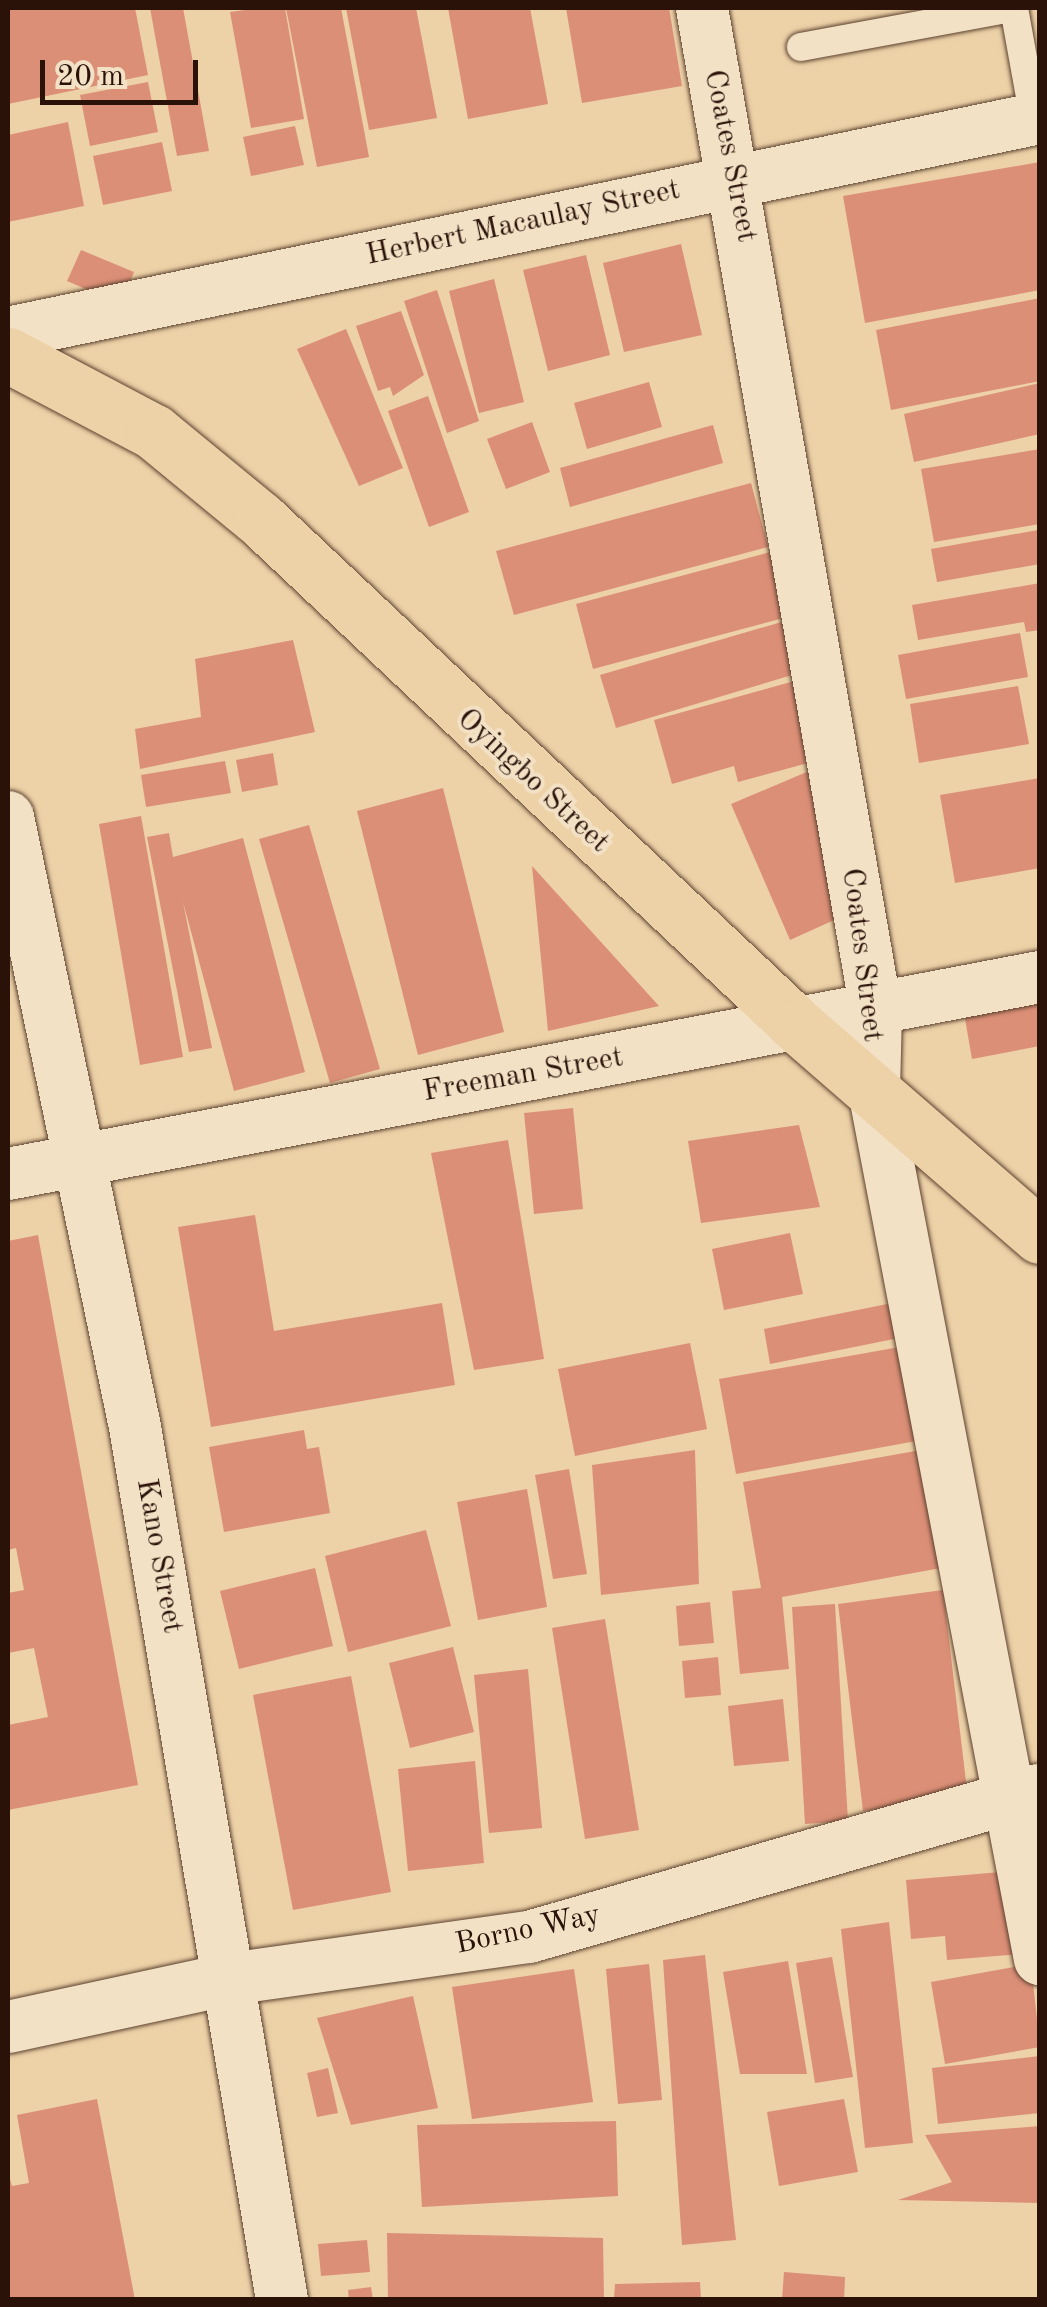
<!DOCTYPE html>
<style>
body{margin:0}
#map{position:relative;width:1047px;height:2307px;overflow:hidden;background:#edd1a7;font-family:"Old Standard TT",serif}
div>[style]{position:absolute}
.building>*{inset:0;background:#dc8f77}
.roads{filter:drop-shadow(0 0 2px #5c4230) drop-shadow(0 0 2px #5c4230)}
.service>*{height:28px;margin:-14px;padding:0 14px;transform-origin:14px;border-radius:14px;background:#f3e1c6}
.minor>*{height:52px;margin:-26px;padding:0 26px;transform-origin:26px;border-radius:26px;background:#f3e1c6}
.trunk>*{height:55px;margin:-27.5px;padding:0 27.5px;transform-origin:27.5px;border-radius:27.5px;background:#edd1a7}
span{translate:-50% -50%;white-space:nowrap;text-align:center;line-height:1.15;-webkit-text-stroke:8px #f3e1c6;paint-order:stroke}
.street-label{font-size:30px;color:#2b1209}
.frame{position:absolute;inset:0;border:10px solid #2b1209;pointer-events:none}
.scale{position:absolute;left:40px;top:60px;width:158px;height:45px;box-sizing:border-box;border:5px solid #2b1209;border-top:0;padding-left:12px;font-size:30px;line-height:35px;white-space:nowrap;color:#2b1209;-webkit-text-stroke:8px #f3e1c6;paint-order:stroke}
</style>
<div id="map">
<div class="building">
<i style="clip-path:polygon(8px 8px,135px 8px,148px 75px,8px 104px)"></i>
<i style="clip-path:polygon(150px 8px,183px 8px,209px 151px,177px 156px)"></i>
<i style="clip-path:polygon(259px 8px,285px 8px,304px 119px,251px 128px,230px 12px)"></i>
<i style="clip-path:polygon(286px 8px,341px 8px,369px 157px,317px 167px)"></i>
<i style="clip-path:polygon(346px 8px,416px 8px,437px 118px,369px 130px)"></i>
<i style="clip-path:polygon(448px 8px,530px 8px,548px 104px,468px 119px)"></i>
<i style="clip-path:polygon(566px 8px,669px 8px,682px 86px,582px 103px)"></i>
<i style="clip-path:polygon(148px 82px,158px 132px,90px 146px,80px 95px)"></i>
<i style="clip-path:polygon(68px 122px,84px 206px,8px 222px,8px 135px)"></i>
<i style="clip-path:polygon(295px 126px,304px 165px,251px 176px,243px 137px)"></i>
<i style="clip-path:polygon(162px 142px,172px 191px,103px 205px,93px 156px)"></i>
<i style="clip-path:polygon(1040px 162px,1040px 290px,865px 323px,843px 196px)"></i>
<i style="clip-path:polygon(681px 244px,702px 335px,624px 352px,603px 263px)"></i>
<i style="clip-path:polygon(81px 250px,134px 272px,121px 304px,67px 281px)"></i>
<i style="clip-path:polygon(586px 255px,610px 355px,548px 371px,523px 270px)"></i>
<i style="clip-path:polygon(494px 279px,524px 402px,479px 413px,449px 291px)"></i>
<i style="clip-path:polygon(437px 290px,479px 421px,447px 433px,404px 301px)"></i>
<i style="clip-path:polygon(1040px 298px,1040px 381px,891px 410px,876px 330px)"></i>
<i style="clip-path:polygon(401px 311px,424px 375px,393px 396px,390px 387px,378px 391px,356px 326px)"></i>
<i style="clip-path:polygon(346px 329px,403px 468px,359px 486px,297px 349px)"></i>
<i style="clip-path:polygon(649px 382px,662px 427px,587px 449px,574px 403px)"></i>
<i style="clip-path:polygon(1040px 383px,1040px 434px,914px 462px,904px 414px)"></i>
<i style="clip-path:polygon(428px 396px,469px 512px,429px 527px,388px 411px)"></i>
<i style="clip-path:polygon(532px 422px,550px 472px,506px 489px,487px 439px)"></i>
<i style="clip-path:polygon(713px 425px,723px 463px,570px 507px,560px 468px)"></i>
<i style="clip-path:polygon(1040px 449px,1040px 524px,934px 542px,921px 469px)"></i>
<i style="clip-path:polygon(751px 483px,768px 547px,514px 615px,496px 551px)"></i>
<i style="clip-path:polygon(1038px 530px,1040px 564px,937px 582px,931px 549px)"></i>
<i style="clip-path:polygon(774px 551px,791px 616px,593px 669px,576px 604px)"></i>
<i style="clip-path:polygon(1040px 583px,1040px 630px,1026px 632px,1024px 622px,918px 640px,912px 605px)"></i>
<i style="clip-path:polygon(795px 618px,809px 670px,616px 728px,600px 675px)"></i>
<i style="clip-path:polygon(1020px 633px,1028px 677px,906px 699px,898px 655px)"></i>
<i style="clip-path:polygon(293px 640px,315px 732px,140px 769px,135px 729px,201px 717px,195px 659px)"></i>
<i style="clip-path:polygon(798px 680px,819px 760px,738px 782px,734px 766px,672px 784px,654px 720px)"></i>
<i style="clip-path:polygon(1018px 686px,1029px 744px,919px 763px,910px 704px)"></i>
<i style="clip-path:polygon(273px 753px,278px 785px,242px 792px,236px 760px)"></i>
<i style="clip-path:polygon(225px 761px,231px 793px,146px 807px,141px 775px)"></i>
<i style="clip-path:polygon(809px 771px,854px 911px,790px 940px,731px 804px)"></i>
<i style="clip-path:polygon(1040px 778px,1040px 868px,955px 883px,940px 795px)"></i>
<i style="clip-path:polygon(443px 788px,504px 1032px,418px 1055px,357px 811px)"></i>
<i style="clip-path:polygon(141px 816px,183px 1057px,140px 1065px,99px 824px)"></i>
<i style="clip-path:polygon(309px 825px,380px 1069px,330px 1083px,259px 839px)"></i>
<i style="clip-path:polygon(169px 833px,173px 857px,243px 838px,305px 1072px,234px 1091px,183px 902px,212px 1048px,189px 1052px,147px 837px)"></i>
<i style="clip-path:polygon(532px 866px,659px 1006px,548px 1031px)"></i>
<i style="clip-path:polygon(1040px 999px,1040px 1046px,972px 1059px,964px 1013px)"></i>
<i style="clip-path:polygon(573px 1108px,583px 1209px,534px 1214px,524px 1113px)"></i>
<i style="clip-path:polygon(799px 1125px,820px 1207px,701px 1223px,688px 1141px)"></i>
<i style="clip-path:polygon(508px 1140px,544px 1359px,474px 1370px,431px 1153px)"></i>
<i style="clip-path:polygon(255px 1215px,274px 1331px,442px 1303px,455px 1385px,211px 1427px,178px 1227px)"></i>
<i style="clip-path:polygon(790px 1233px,803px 1294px,724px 1310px,712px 1249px)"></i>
<i style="clip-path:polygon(38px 1235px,138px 1785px,8px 1810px,8px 1725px,48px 1717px,34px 1648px,8px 1653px,8px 1593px,24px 1590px,16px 1548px,8px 1550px,8px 1241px)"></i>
<i style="clip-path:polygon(892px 1303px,899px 1338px,770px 1364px,764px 1329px)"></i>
<i style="clip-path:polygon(690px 1343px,707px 1429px,575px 1456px,558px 1369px)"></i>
<i style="clip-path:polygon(911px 1345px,927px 1439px,736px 1474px,719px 1379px)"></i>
<i style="clip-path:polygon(304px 1430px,307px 1449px,319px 1447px,330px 1513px,224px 1532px,209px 1447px)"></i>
<i style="clip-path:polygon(932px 1448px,952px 1566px,782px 1597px,789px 1669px,740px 1674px,732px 1591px,761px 1588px,743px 1482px)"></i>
<i style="clip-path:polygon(695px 1450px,699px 1584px,601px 1595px,592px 1465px)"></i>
<i style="clip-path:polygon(569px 1469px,587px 1574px,553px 1579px,535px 1475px)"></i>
<i style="clip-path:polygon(527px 1489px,547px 1607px,478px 1620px,457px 1502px)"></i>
<i style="clip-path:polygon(426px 1530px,451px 1626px,348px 1652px,325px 1556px)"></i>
<i style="clip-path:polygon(315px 1568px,333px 1646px,239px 1669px,220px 1591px)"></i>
<i style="clip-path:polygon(943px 1590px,968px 1798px,863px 1811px,838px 1604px)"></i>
<i style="clip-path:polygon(710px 1602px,714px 1643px,679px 1646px,676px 1606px)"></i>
<i style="clip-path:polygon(835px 1604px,848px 1821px,805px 1824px,792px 1607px)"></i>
<i style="clip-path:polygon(605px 1619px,639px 1830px,585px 1839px,552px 1628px)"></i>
<i style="clip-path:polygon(453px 1647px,474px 1732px,410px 1748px,389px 1663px)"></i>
<i style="clip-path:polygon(718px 1657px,721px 1695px,685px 1698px,682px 1661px)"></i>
<i style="clip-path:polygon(528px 1669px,542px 1828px,489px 1833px,474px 1675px)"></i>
<i style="clip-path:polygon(351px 1676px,391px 1892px,293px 1910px,253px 1695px)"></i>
<i style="clip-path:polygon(783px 1699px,789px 1761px,734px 1766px,728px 1706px)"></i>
<i style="clip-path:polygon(475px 1761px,484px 1863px,408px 1871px,398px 1769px)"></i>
<i style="clip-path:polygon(1013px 1871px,1020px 1954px,947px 1960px,945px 1936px,911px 1939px,906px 1880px)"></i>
<i style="clip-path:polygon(889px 1922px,913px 2143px,865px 2148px,841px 1929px)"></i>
<i style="clip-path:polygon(705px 1955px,736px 2240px,682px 2245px,663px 1960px)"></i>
<i style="clip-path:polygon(832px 1957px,853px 2077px,815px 2083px,796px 1963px)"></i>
<i style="clip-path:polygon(788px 1961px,807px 2074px,740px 2074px,723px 1972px)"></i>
<i style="clip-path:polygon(649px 1964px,662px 2100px,618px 2104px,606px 1969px)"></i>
<i style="clip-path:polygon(1031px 1964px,1040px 2047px,945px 2064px,931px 1982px)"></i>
<i style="clip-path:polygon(574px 1969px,593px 2102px,472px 2119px,452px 1987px)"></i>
<i style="clip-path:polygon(413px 1996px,438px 2108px,351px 2125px,317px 2018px)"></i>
<i style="clip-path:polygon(1040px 2056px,1040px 2113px,938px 2124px,932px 2068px)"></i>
<i style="clip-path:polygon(328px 2068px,338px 2113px,317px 2117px,307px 2073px)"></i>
<i style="clip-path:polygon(97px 2099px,135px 2300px,8px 2300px,8px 2172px,12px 2186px,29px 2183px,17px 2115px)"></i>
<i style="clip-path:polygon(844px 2099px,858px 2172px,779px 2186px,767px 2112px)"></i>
<i style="clip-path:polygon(616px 2121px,618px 2196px,422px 2207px,417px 2125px)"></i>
<i style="clip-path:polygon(1040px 2126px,1040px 2203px,898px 2200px,952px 2182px,925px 2135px)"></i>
<i style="clip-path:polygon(387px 2233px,603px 2238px,604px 2300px,388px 2300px)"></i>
<i style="clip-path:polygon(367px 2240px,370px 2272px,321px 2276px,318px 2244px)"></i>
<i style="clip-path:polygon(784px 2272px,845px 2277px,844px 2300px,782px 2300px)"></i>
<i style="clip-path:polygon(700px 2282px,701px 2300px,614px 2300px,615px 2284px)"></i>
<i style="clip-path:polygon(371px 2287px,373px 2300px,349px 2300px,348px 2290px)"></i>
</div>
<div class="roads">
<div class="service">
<i style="left:1014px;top:8px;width:113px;rotate:79.8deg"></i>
<i style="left:801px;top:47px;width:214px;rotate:-10.5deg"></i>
</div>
<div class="minor">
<i style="left:702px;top:8px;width:1017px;rotate:80.15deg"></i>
<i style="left:876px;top:1010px;width:80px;rotate:91.4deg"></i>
<i style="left:874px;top:1090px;width:885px;rotate:79.19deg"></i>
<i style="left:8px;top:333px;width:1054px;rotate:-11.77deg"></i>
<i style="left:8px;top:817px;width:623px;rotate:78.24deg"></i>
<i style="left:135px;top:1427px;width:885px;rotate:80.44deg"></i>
<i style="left:8px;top:1174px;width:1051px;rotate:-10.81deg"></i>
<i style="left:8px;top:2027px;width:227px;rotate:-12.2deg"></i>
<i style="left:230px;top:1979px;width:302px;rotate:-8deg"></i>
<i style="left:529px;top:1937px;width:530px;rotate:-16.11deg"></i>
</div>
<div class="trunk">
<i style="left:8px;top:355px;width:165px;rotate:27.8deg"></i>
<i style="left:154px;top:432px;width:137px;rotate:39.4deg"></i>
<i style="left:260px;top:519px;width:739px;rotate:43.3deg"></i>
<i style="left:798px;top:1026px;width:320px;rotate:41deg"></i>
</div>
</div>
<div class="street-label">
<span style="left:730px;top:156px;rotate:79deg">Coates Street</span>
<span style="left:523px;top:223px;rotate:-12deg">Herbert Macaulay Street</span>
<span style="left:533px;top:781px;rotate:43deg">Oyingbo Street</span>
<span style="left:862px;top:955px;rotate:83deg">Coates Street</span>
<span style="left:523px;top:1075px;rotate:-10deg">Freeman Street</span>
<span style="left:159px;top:1556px;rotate:80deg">Kano Street</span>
<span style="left:528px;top:1930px;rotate:-12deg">Borno Way</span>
</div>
<div class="frame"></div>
<div class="scale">20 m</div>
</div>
